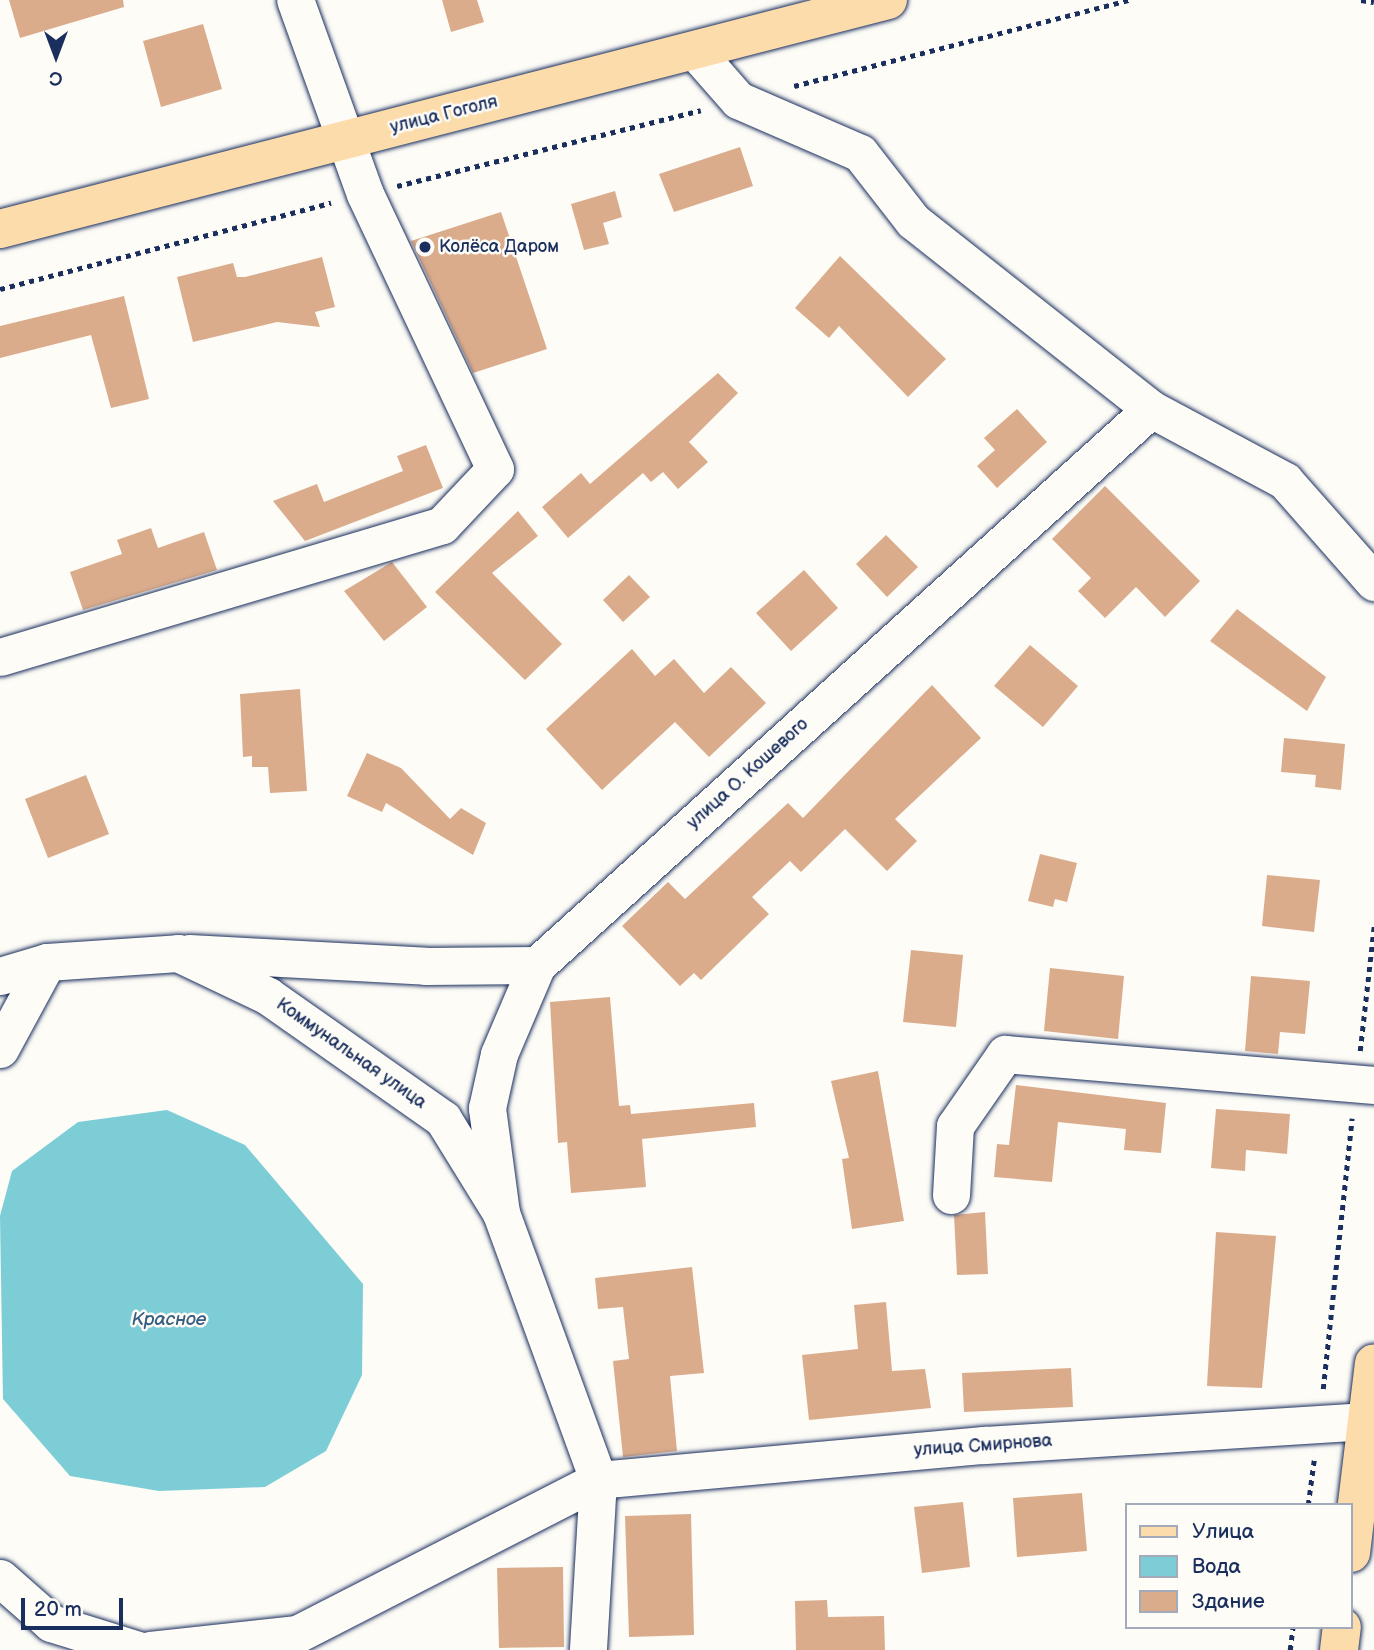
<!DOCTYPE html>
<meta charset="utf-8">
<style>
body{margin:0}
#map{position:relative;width:1374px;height:1650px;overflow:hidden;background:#fdfcf7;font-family:"Balsamiq Sans",sans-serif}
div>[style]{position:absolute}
.water>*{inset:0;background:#7ccdd5}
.building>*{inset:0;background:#dbac8c}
.path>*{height:4.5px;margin-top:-2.25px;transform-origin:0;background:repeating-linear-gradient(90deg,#1b2f5e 0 5px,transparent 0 10px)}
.roads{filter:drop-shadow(0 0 2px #1b2f5e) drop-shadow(0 0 2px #1b2f5e)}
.minor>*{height:37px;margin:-18.5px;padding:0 18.5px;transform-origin:18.5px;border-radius:18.5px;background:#fdfcf7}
.major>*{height:38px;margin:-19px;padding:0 19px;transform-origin:19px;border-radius:19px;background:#fddcac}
.dots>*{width:19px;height:19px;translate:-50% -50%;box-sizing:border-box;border:4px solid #fdfcf7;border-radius:50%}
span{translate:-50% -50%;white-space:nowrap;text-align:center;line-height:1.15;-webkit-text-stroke:5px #fdfcf7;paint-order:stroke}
.street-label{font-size:18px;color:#1b2f5e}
.poi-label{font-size:18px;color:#1b2f5e}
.left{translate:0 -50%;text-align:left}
.water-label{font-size:19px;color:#385e82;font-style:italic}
.legend{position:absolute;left:1125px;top:1503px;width:228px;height:126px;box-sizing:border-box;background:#fdfcf7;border:2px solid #a3aaba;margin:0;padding:9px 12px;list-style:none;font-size:21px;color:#1b2f5e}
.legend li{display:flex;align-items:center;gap:14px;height:35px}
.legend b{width:35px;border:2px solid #a3aaba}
.north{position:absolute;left:21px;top:21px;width:70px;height:70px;-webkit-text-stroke:5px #fdfcf7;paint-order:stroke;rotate:180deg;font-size:19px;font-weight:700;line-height:28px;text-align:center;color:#1b2f5e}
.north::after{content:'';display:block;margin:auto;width:24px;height:32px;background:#1b2f5e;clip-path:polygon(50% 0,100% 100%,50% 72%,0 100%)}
.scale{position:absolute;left:21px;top:1598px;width:102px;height:32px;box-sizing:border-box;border:4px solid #1b2f5e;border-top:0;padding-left:9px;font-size:21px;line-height:24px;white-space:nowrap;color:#1b2f5e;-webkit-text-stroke:5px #fdfcf7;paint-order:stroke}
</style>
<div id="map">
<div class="water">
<i style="clip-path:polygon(167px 1110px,245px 1145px,363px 1284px,362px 1375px,326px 1451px,265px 1487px,159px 1491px,70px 1476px,3px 1399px,0 1216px,12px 1171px,78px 1122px)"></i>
</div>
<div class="building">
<i style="clip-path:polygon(9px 0,123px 0,124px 7px,20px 38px)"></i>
<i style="clip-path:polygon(442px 0,477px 0,484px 22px,451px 32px)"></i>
<i style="clip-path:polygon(203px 24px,222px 89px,161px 107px,143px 41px)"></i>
<i style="clip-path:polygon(740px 147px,753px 186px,674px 212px,659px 174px)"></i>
<i style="clip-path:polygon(615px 191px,622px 217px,603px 223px,609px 244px,584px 250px,571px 204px)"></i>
<i style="clip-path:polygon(501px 212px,547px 349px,473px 373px,411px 241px)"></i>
<i style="clip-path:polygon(840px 256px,946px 359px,908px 397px,839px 326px,829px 338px,795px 308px)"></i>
<i style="clip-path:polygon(322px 257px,335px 307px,315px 312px,320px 327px,277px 322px,193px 342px,177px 277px,233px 263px,237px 277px,245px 277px)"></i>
<i style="clip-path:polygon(124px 296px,149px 399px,111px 408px,91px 335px,0 358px,0 326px)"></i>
<i style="clip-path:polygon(718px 373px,738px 393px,689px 442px,708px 462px,678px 489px,663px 472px,651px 482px,643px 473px,568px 538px,542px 507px,581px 473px,590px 484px)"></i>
<i style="clip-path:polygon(1017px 409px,1047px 442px,997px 488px,977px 466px,995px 450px,984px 438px)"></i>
<i style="clip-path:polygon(426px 445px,443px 488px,305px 541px,273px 501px,317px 484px,324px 502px,403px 471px,397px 456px)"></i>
<i style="clip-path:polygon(1105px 486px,1200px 581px,1165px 617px,1136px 587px,1105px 618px,1078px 591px,1091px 578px,1052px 539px)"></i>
<i style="clip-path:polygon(518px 511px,538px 536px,492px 573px,562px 644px,525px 680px,435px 592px)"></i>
<i style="clip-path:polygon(151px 528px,158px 548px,204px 532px,217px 570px,83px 610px,70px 572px,122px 554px,117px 540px)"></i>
<i style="clip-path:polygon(886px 535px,918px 567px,887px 597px,856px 564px)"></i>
<i style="clip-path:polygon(392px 562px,427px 607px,384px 641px,344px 591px)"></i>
<i style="clip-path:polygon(804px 570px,838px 608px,791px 651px,756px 613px)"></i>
<i style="clip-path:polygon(629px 575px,650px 597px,623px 622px,603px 600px)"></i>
<i style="clip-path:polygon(1237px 609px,1326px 677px,1307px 711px,1210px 641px)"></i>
<i style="clip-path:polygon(1030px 645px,1078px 686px,1043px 727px,994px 686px)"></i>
<i style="clip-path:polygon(632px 649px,655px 676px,674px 659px,704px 693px,731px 667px,766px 703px,709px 757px,675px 722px,602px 790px,546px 729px)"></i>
<i style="clip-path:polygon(932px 685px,981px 738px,895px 819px,917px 841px,887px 871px,845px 829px,801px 872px,790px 861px,752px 897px,769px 914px,701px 980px,694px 973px,680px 986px,622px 926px,668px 882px,685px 899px,788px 803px,803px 818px)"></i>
<i style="clip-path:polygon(300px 689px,307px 791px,270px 793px,268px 767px,252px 767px,252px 756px,243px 757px,240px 694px)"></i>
<i style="clip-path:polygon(1284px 738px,1345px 744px,1341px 790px,1315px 787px,1316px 775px,1281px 772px)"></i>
<i style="clip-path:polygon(367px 753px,401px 768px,450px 819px,461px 808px,486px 823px,473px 855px,386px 803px,382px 812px,347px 796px)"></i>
<i style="clip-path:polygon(86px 775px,109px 834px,48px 858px,25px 799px)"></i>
<i style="clip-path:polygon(1040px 854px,1077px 863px,1067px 902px,1055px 899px,1053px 907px,1028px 901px)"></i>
<i style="clip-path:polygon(1267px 875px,1320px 880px,1314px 932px,1262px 926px)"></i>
<i style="clip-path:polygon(911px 950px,963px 955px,956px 1027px,903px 1022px)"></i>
<i style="clip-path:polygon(1050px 968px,1124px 976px,1118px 1039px,1044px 1031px)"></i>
<i style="clip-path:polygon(1251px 976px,1310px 981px,1305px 1034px,1280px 1032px,1278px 1054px,1245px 1051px)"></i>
<i style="clip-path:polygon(610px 997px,619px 1106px,630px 1105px,631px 1114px,754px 1103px,756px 1127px,642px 1139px,646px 1187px,571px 1193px,567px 1142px,558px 1143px,550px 1002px)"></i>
<i style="clip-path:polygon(878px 1071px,904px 1221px,852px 1229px,842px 1159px,849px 1158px,831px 1081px)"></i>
<i style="clip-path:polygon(1016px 1085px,1166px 1103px,1161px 1153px,1124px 1150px,1126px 1129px,1058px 1122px,1052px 1182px,994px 1177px,997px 1144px,1009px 1145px)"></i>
<i style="clip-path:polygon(1216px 1109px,1290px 1114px,1287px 1154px,1246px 1150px,1245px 1171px,1211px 1168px)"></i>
<i style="clip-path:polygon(985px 1212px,988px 1274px,957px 1275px,954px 1215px)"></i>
<i style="clip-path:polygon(1216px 1232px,1276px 1236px,1262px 1388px,1207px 1386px)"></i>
<i style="clip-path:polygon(692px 1267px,704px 1373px,670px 1376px,677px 1451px,623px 1457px,613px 1361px,629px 1359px,623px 1307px,598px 1309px,595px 1278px)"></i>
<i style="clip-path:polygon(886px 1302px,892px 1371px,925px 1369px,931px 1408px,809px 1420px,802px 1355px,858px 1349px,854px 1305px)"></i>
<i style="clip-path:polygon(1071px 1368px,1073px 1407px,964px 1412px,962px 1373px)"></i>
<i style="clip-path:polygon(1082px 1493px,1087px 1551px,1017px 1557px,1013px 1498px)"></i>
<i style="clip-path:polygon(963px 1502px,970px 1567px,922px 1573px,914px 1507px)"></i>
<i style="clip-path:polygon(691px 1514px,694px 1635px,629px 1637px,625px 1516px)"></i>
<i style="clip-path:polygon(563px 1567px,564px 1647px,499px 1648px,497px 1568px)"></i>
<i style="clip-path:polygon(827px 1600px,828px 1617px,884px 1616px,885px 1650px,796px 1650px,795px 1601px)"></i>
</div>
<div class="path">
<i style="left:1361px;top:0;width:13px;rotate:9deg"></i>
<i style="left:794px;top:86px;width:346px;rotate:-14.4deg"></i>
<i style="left:397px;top:186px;width:313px;rotate:-14deg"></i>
<i style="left:0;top:289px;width:342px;rotate:-14.6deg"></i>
<i style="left:1360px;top:1051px;width:125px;rotate:-83.6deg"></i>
<i style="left:1323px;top:1389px;width:272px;rotate:-83.9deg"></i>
<i style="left:1308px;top:1505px;width:45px;rotate:-82.4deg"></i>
<i style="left:1290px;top:1650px;width:23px;rotate:-83deg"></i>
</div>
<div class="roads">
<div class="minor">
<i style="left:696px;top:52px;width:64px;rotate:48.8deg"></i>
<i style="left:738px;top:100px;width:133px;rotate:23.5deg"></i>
<i style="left:860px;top:153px;width:86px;rotate:52.1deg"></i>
<i style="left:913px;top:221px;width:303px;rotate:38.3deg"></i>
<i style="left:1151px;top:409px;width:152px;rotate:28.2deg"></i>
<i style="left:1285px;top:481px;width:135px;rotate:48.6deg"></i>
<i style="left:0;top:657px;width:461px;rotate:-16.6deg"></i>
<i style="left:442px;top:525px;width:77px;rotate:-46.6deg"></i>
<i style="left:495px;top:469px;width:304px;rotate:-115.3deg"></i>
<i style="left:365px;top:194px;width:206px;rotate:-109.8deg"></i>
<i style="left:189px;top:953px;width:237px;rotate:3.1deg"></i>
<i style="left:426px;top:966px;width:111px;rotate:-0.5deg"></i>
<i style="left:0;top:976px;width:49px;rotate:-16.6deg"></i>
<i style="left:47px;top:962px;width:131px;rotate:-3.9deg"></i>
<i style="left:178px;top:953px;width:100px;rotate:25.5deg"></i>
<i style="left:268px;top:996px;width:214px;rotate:35.1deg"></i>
<i style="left:443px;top:1119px;width:110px;rotate:58.3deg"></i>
<i style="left:501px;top:1213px;width:284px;rotate:70deg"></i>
<i style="left:598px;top:1480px;width:170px;rotate:93.4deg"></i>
<i style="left:0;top:1049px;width:99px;rotate:-61.6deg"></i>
<i style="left:951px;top:1195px;width:69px;rotate:-86.7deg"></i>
<i style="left:955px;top:1126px;width:88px;rotate:-55.2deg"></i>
<i style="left:1005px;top:1054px;width:370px;rotate:4.8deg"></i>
<i style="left:501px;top:1213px;width:106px;rotate:-97.6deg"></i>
<i style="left:487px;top:1108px;width:55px;rotate:-77.5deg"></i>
<i style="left:499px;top:1054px;width:97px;rotate:-66.9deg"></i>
<i style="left:537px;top:965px;width:828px;rotate:-42.16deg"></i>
<i style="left:0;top:1578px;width:68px;rotate:41.4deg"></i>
<i style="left:51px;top:1623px;width:91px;rotate:17.2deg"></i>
<i style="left:150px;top:1650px;width:148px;rotate:-6.2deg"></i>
<i style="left:297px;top:1634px;width:338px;rotate:-27.1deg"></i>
<i style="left:598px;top:1480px;width:388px;rotate:-5.2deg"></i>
<i style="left:984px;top:1445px;width:385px;rotate:-3.6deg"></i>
</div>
<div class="major">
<i style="left:0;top:229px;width:917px;rotate:-14.46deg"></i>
<i style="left:1351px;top:1553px;width:191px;rotate:-83.1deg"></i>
<i style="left:1339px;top:1650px;width:23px;rotate:-83deg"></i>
</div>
</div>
<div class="dots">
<i style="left:425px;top:247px;background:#1b2f5e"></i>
</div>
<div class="street-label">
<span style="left:444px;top:115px;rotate:-14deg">улица Гоголя</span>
<span style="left:748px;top:774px;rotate:-42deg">улица О. Кошевого</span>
<span style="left:351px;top:1054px;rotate:35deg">Коммунальная улица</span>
<span style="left:983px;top:1446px;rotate:-4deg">улица Смирнова</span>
</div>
<div class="poi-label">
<span class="left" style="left:439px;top:247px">Колёса Даром</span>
</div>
<div class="water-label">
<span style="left:169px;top:1320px">Красное</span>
</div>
<ul class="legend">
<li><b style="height:9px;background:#fddcac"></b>Улица</li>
<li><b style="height:19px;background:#7ccdd5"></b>Вода</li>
<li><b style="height:19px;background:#dbac8c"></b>Здание</li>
</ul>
<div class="north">С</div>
<div class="scale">20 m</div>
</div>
